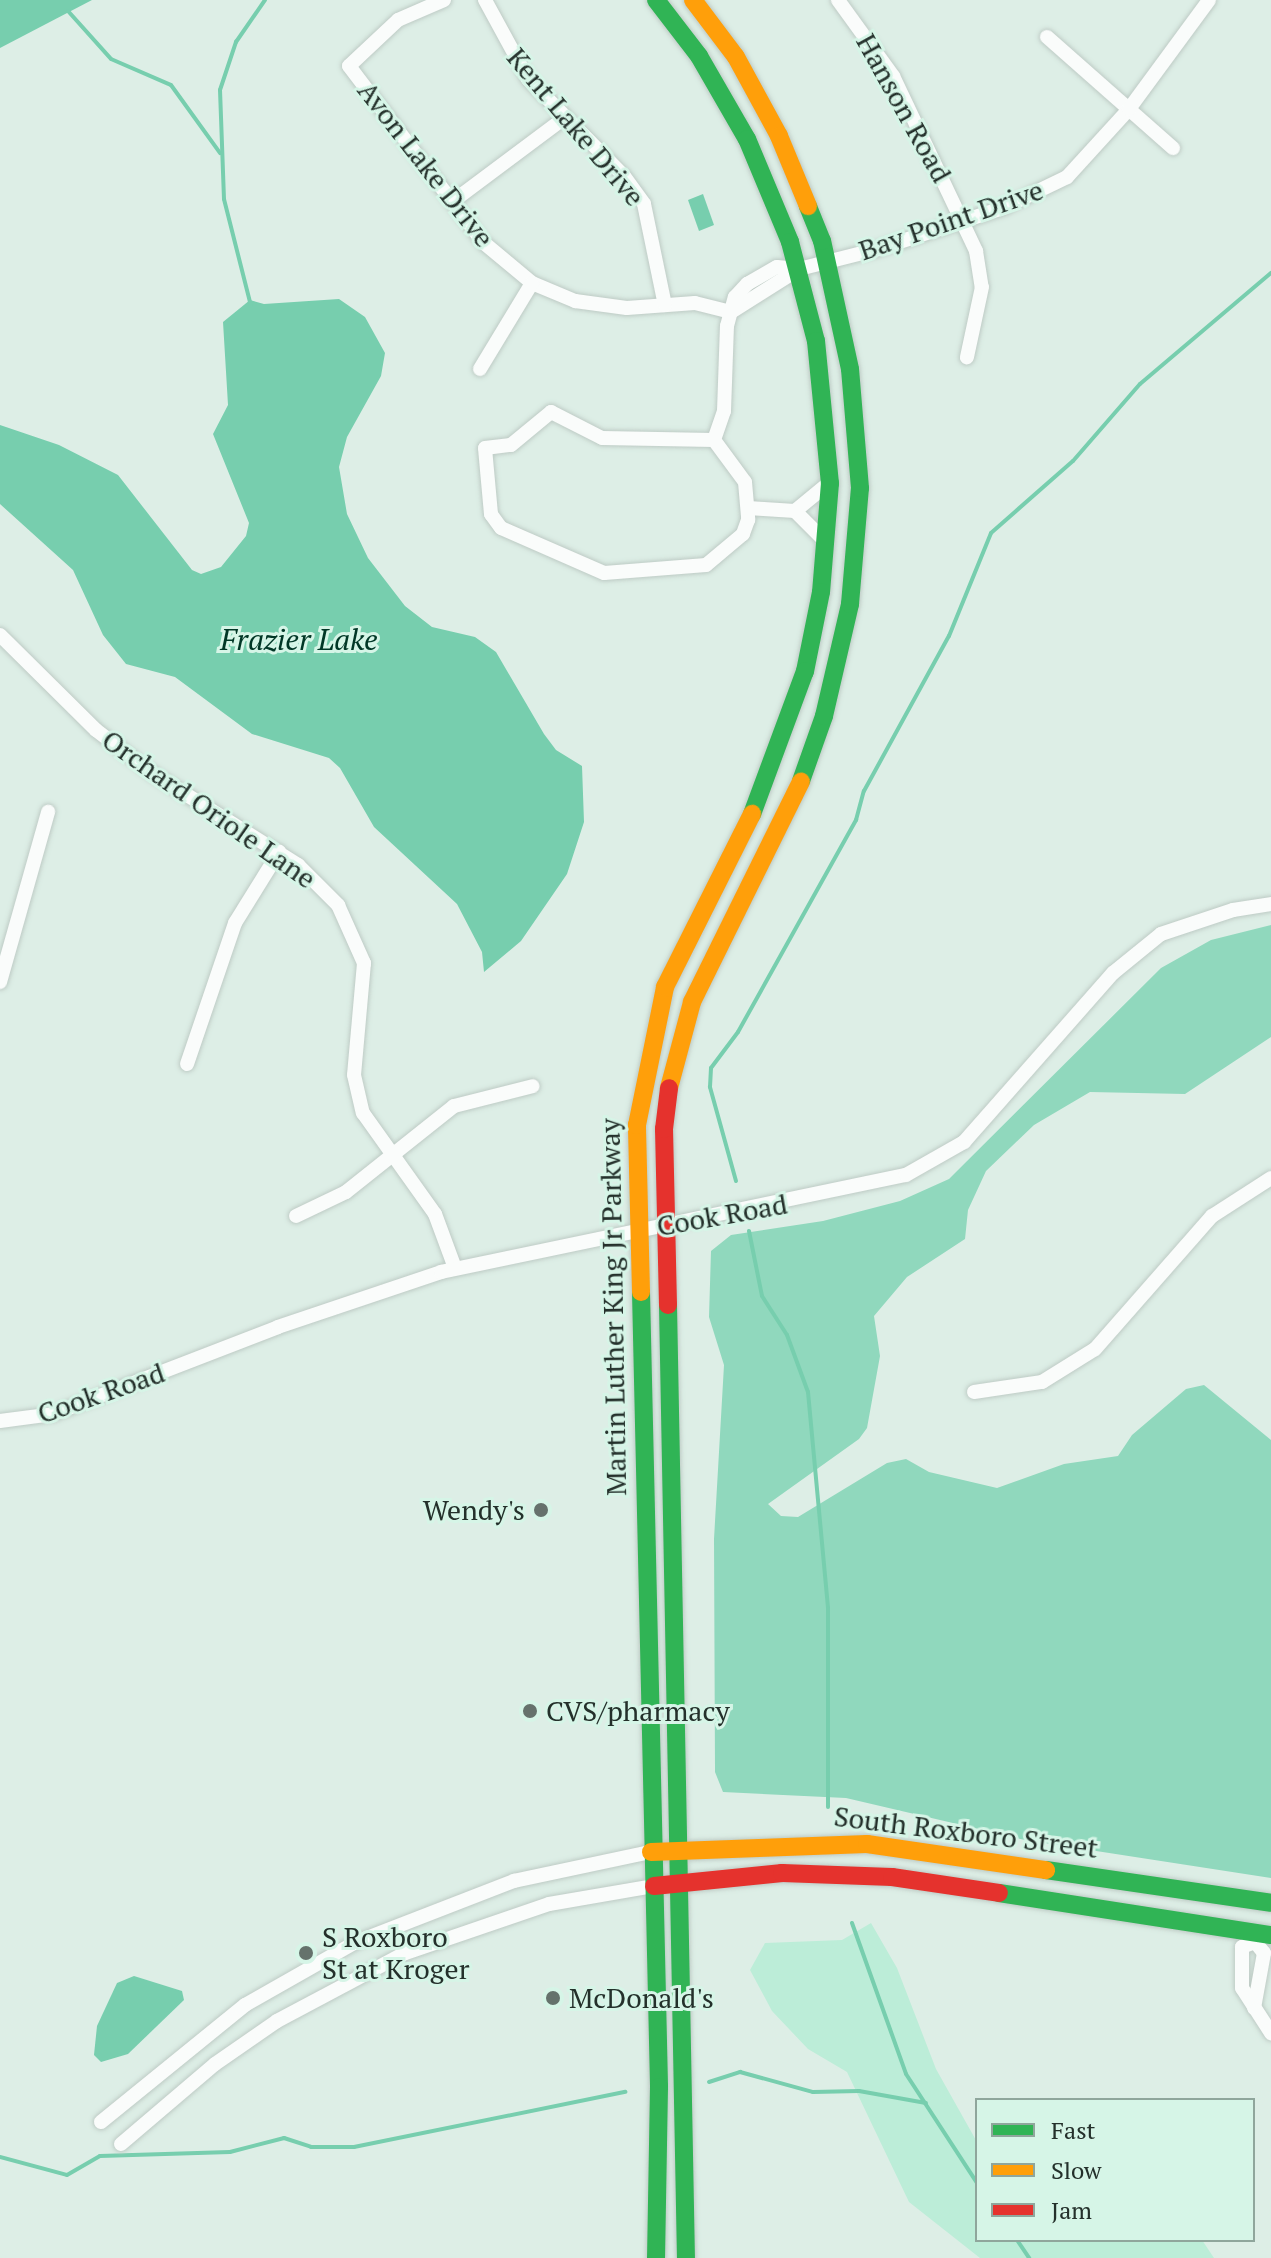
<!DOCTYPE html>
<style>
body{margin:0}
#map{position:relative;width:1271px;height:2258px;overflow:hidden;background:#ddeee6;font-family:"PT Serif",serif}
div>[style]{position:absolute}
.green>*{inset:0;background:#bcedd8}
.forest>*{inset:0;background:#90d8bd}
.water>*{inset:0;background:#77ceae}
.stream>*{height:4px;margin:-2px;padding:0 2px;transform-origin:2px;border-radius:2px;background:#77ceae}
.roads{filter:drop-shadow(0 0 2px #becbc5) drop-shadow(0 0 2px #becbc5)}
.street>*{height:14px;margin:-7px;padding:0 7px;transform-origin:7px;border-radius:7px;background:#fafcfb}
.fast>*{height:18px;margin:-9px;padding:0 9px;transform-origin:9px;border-radius:9px;background:#30b455}
.slow>*{height:18px;margin:-9px;padding:0 9px;transform-origin:9px;border-radius:9px;background:#ff9f0a}
.jam>*{height:18px;margin:-9px;padding:0 9px;transform-origin:9px;border-radius:9px;background:#e5322d}
.dots>*{width:22px;height:22px;translate:-50% -50%;box-sizing:border-box;border:4px solid #d6f5e7;border-radius:50%}
span{translate:-50% -50%;white-space:nowrap;text-align:center;line-height:1.15;-webkit-text-stroke:6px #d6f5e7;paint-order:stroke}
.street-label{font-size:28px;color:#24302b}
.poi-label{font-size:28px;color:#24302b}
.right{translate:-100% -50%;text-align:right}
.left{translate:0 -50%;text-align:left}
.water-label{font-size:30px;color:#013726;font-style:italic}
.legend{position:absolute;left:975px;top:2098px;width:280px;height:144px;box-sizing:border-box;background:#d6f5e7;border:2px solid #8fa69c;margin:0;padding:10px 14px;list-style:none;font-size:24px;color:#24302b}
.legend li{display:flex;align-items:center;gap:16px;height:40px}
.legend b{width:40px;border:2px solid #8fa69c}
</style>
<div id="map">
<div class="green">
<i style="clip-path:polygon(871px 1923px,897px 1968px,936px 2069px,977px 2142px,977px 2240px,1202px 2240px,1214px 2258px,980px 2258px,909px 2202px,847px 2072px,808px 2049px,772px 2011px,750px 1970px,765px 1943px,842px 1940px)"></i>
</div>
<div class="forest">
<i style="clip-path:polygon(1271px 925px,1271px 1037px,1185px 1094px,1090px 1092px,1034px 1125px,986px 1171px,968px 1210px,965px 1239px,907px 1277px,874px 1316px,880px 1356px,867px 1428px,859px 1439px,768px 1504px,781px 1516px,798px 1517px,887px 1463px,906px 1459px,929px 1472px,997px 1488px,1064px 1464px,1118px 1456px,1132px 1435px,1186px 1389px,1204px 1385px,1271px 1440px,1271px 1878px,1025px 1840px,846px 1798px,723px 1792px,715px 1772px,714px 1539px,724px 1365px,709px 1317px,711px 1251px,731px 1235px,823px 1221px,900px 1201px,949px 1179px,1161px 968px,1211px 940px)"></i>
</div>
<div class="water">
<i style="clip-path:polygon(0 0,92px 0,0 48px)"></i>
<i style="clip-path:polygon(703px 194px,714px 225px,699px 231px,688px 200px)"></i>
<i style="clip-path:polygon(339px 299px,365px 317px,385px 353px,381px 376px,347px 437px,339px 467px,347px 514px,368px 558px,405px 606px,432px 627px,475px 637px,496px 652px,544px 734px,556px 750px,582px 766px,584px 822px,567px 874px,521px 941px,484px 972px,482px 952px,457px 904px,374px 827px,340px 768px,329px 758px,252px 734px,175px 677px,126px 664px,103px 635px,73px 570px,0 504px,0 425px,59px 445px,118px 475px,192px 570px,201px 574px,221px 567px,246px 536px,249px 523px,213px 434px,228px 405px,223px 322px,250px 300px,264px 304px)"></i>
<i style="clip-path:polygon(134px 1976px,182px 1991px,184px 2000px,128px 2054px,101px 2062px,94px 2055px,97px 2026px,117px 1983px)"></i>
</div>
<div class="stream">
<i style="left:68px;top:11px;width:64px;rotate:48.1deg"></i>
<i style="left:111px;top:59px;width:65px;rotate:23.4deg"></i>
<i style="left:171px;top:85px;width:84px;rotate:54.2deg"></i>
<i style="left:251px;top:306px;width:110px;rotate:-104.2deg"></i>
<i style="left:224px;top:199px;width:109px;rotate:-92.1deg"></i>
<i style="left:220px;top:90px;width:51px;rotate:-71.6deg"></i>
<i style="left:236px;top:42px;width:51px;rotate:-55.4deg"></i>
<i style="left:736px;top:1181px;width:98px;rotate:-105.5deg"></i>
<i style="left:710px;top:1087px;width:19px;rotate:-87deg"></i>
<i style="left:711px;top:1068px;width:45px;rotate:-53.1deg"></i>
<i style="left:738px;top:1032px;width:243px;rotate:-60.9deg"></i>
<i style="left:856px;top:820px;width:30px;rotate:-75deg"></i>
<i style="left:864px;top:791px;width:177px;rotate:-61.3deg"></i>
<i style="left:949px;top:636px;width:111px;rotate:-67.8deg"></i>
<i style="left:991px;top:533px;width:109px;rotate:-41.3deg"></i>
<i style="left:1073px;top:461px;width:102px;rotate:-49deg"></i>
<i style="left:1140px;top:384px;width:172px;rotate:-40.3deg"></i>
<i style="left:749px;top:1231px;width:66px;rotate:78.7deg"></i>
<i style="left:762px;top:1296px;width:46px;rotate:57.3deg"></i>
<i style="left:787px;top:1335px;width:61px;rotate:69.8deg"></i>
<i style="left:808px;top:1392px;width:217px;rotate:84.7deg"></i>
<i style="left:828px;top:1608px;width:199px;rotate:90deg"></i>
<i style="left:852px;top:1923px;width:160px;rotate:70.3deg"></i>
<i style="left:906px;top:2074px;width:130px;rotate:56.9deg"></i>
<i style="left:709px;top:2082px;width:33px;rotate:-18deg"></i>
<i style="left:740px;top:2072px;width:76px;rotate:15.3deg"></i>
<i style="left:813px;top:2092px;width:46px;rotate:-1.2deg"></i>
<i style="left:859px;top:2091px;width:68px;rotate:10.2deg"></i>
<i style="left:0;top:2157px;width:69px;rotate:15deg"></i>
<i style="left:67px;top:2175px;width:38px;rotate:-30deg"></i>
<i style="left:100px;top:2156px;width:130px;rotate:-1.8deg"></i>
<i style="left:230px;top:2152px;width:56px;rotate:-14.5deg"></i>
<i style="left:284px;top:2138px;width:28px;rotate:18deg"></i>
<i style="left:311px;top:2147px;width:43px"></i>
<i style="left:354px;top:2147px;width:277px;rotate:-11.5deg"></i>
<i style="left:1017px;top:2240px;width:22px;rotate:56deg"></i>
</div>
<div class="roads">
<div class="street">
<i style="left:444px;top:0;width:50px;rotate:156.5deg"></i>
<i style="left:398px;top:20px;width:67px;rotate:136.8deg"></i>
<i style="left:349px;top:66px;width:223px;rotate:52.7deg"></i>
<i style="left:484px;top:243px;width:62px;rotate:39.8deg"></i>
<i style="left:532px;top:283px;width:47px;rotate:22.7deg"></i>
<i style="left:575px;top:301px;width:52px;rotate:7.7deg"></i>
<i style="left:627px;top:308px;width:68px;rotate:-4.2deg"></i>
<i style="left:695px;top:303px;width:37px;rotate:14deg"></i>
<i style="left:485px;top:0;width:90px;rotate:61.4deg"></i>
<i style="left:528px;top:79px;width:136px;rotate:45.3deg"></i>
<i style="left:624px;top:176px;width:34px;rotate:54deg"></i>
<i style="left:644px;top:204px;width:103px;rotate:78.3deg"></i>
<i style="left:838px;top:0;width:94px;rotate:54.1deg"></i>
<i style="left:893px;top:76px;width:194px;rotate:64.6deg"></i>
<i style="left:976px;top:251px;width:36px;rotate:81deg"></i>
<i style="left:982px;top:287px;width:72px;rotate:102.1deg"></i>
<i style="left:1047px;top:37px;width:168px;rotate:41.4deg"></i>
<i style="left:452px;top:202px;width:139px;rotate:-36.8deg"></i>
<i style="left:731px;top:312px;width:80px;rotate:-32.3deg"></i>
<i style="left:480px;top:369px;width:100px;rotate:-58.8deg"></i>
<i style="left:551px;top:412px;width:57px;rotate:27deg"></i>
<i style="left:602px;top:438px;width:112px;rotate:1deg"></i>
<i style="left:714px;top:440px;width:52px;rotate:53.6deg"></i>
<i style="left:745px;top:482px;width:38px;rotate:85deg"></i>
<i style="left:748px;top:520px;width:15px;rotate:110deg"></i>
<i style="left:743px;top:534px;width:48px;rotate:140deg"></i>
<i style="left:706px;top:565px;width:102px;rotate:175.5deg"></i>
<i style="left:604px;top:573px;width:112px;rotate:-156.4deg"></i>
<i style="left:501px;top:528px;width:17px;rotate:-126deg"></i>
<i style="left:491px;top:514px;width:66px;rotate:-95.2deg"></i>
<i style="left:485px;top:448px;width:26px;rotate:-7deg"></i>
<i style="left:511px;top:445px;width:52px;rotate:-39.5deg"></i>
<i style="left:714px;top:440px;width:31px;rotate:-71deg"></i>
<i style="left:724px;top:411px;width:85px;rotate:-88deg"></i>
<i style="left:727px;top:326px;width:30px;rotate:-75deg"></i>
<i style="left:735px;top:297px;width:18px;rotate:-47deg"></i>
<i style="left:747px;top:284px;width:34px;rotate:-30deg"></i>
<i style="left:777px;top:267px;width:22px;rotate:5deg"></i>
<i style="left:799px;top:269px;width:81px;rotate:-14.2deg"></i>
<i style="left:878px;top:249px;width:132px;rotate:-18.2deg"></i>
<i style="left:1003px;top:208px;width:71px;rotate:-25.8deg"></i>
<i style="left:1067px;top:177px;width:92px;rotate:-47.6deg"></i>
<i style="left:1129px;top:109px;width:135px;rotate:-53.7deg"></i>
<i style="left:748px;top:508px;width:47px;rotate:3.7deg"></i>
<i style="left:795px;top:511px;width:44px;rotate:-39.5deg"></i>
<i style="left:795px;top:511px;width:42px;rotate:45deg"></i>
<i style="left:0;top:635px;width:135px;rotate:44.7deg"></i>
<i style="left:96px;top:730px;width:71px;rotate:37.5deg"></i>
<i style="left:152px;top:773px;width:173px;rotate:32.2deg"></i>
<i style="left:298px;top:865px;width:57px;rotate:45deg"></i>
<i style="left:338px;top:905px;width:64px;rotate:65.9deg"></i>
<i style="left:364px;top:963px;width:112px;rotate:95.1deg"></i>
<i style="left:354px;top:1075px;width:39px;rotate:77deg"></i>
<i style="left:363px;top:1113px;width:124px;rotate:54.5deg"></i>
<i style="left:435px;top:1214px;width:58px;rotate:69.7deg"></i>
<i style="left:0;top:982px;width:177px;rotate:-74.2deg"></i>
<i style="left:187px;top:1064px;width:149px;rotate:-71.2deg"></i>
<i style="left:235px;top:923px;width:84px;rotate:-58.2deg"></i>
<i style="left:296px;top:1216px;width:55px;rotate:-25.6deg"></i>
<i style="left:346px;top:1192px;width:138px;rotate:-38.5deg"></i>
<i style="left:454px;top:1106px;width:81px;rotate:-14.2deg"></i>
<i style="left:974px;top:1392px;width:69px;rotate:-8.4deg"></i>
<i style="left:1042px;top:1382px;width:62px;rotate:-31.9deg"></i>
<i style="left:1095px;top:1349px;width:177px;rotate:-48.7deg"></i>
<i style="left:1212px;top:1216px;width:70px;rotate:-32.8deg"></i>
<i style="left:0;top:1421px;width:53px;rotate:-7.5deg"></i>
<i style="left:53px;top:1414px;width:241px;rotate:-21.1deg"></i>
<i style="left:278px;top:1327px;width:172px;rotate:-18.6deg"></i>
<i style="left:441px;top:1272px;width:475px;rotate:-11.8deg"></i>
<i style="left:906px;top:1175px;width:67px;rotate:-29.6deg"></i>
<i style="left:964px;top:1142px;width:225px;rotate:-48.6deg"></i>
<i style="left:1113px;top:973px;width:62px;rotate:-39.1deg"></i>
<i style="left:1161px;top:934px;width:76px;rotate:-18.4deg"></i>
<i style="left:1233px;top:910px;width:38px;rotate:-9deg"></i>
<i style="left:1255px;top:1942px;width:14px;rotate:159deg"></i>
<i style="left:1242px;top:1947px;width:41px;rotate:90deg"></i>
<i style="left:1242px;top:1988px;width:54px;rotate:57.2deg"></i>
<i style="left:1254px;top:2008px;width:56px;rotate:-79.7deg"></i>
<i style="left:1264px;top:1953px;width:14px;rotate:-129deg"></i>
<i style="left:1255px;top:1942px;width:9px;rotate:-90deg"></i>
<i style="left:101px;top:2122px;width:186px;rotate:-39.1deg"></i>
<i style="left:245px;top:2005px;width:125px;rotate:-29.6deg"></i>
<i style="left:354px;top:1943px;width:172px;rotate:-21.2deg"></i>
<i style="left:514px;top:1881px;width:140px;rotate:-12deg"></i>
<i style="left:121px;top:2144px;width:123px;rotate:-40.4deg"></i>
<i style="left:215px;top:2064px;width:75px;rotate:-34.7deg"></i>
<i style="left:277px;top:2021px;width:143px;rotate:-28deg"></i>
<i style="left:403px;top:1954px;width:154px;rotate:-18.9deg"></i>
<i style="left:549px;top:1904px;width:107px;rotate:-9.7deg"></i>
</div>
<div class="fast">
<i style="left:656px;top:0;width:71px;rotate:52.5deg"></i>
<i style="left:699px;top:56px;width:96px;rotate:60deg"></i>
<i style="left:747px;top:139px;width:112px;rotate:67.3deg"></i>
<i style="left:790px;top:242px;width:102px;rotate:75.3deg"></i>
<i style="left:816px;top:341px;width:143px;rotate:84.4deg"></i>
<i style="left:830px;top:483px;width:109px;rotate:94.7deg"></i>
<i style="left:821px;top:592px;width:81px;rotate:101.4deg"></i>
<i style="left:805px;top:671px;width:153px;rotate:110.3deg"></i>
<i style="left:801px;top:781px;width:69px;rotate:-70.5deg"></i>
<i style="left:824px;top:716px;width:115px;rotate:-76.9deg"></i>
<i style="left:850px;top:604px;width:116px;rotate:-85.1deg"></i>
<i style="left:860px;top:488px;width:119px;rotate:-94.8deg"></i>
<i style="left:850px;top:369px;width:131px;rotate:-102.3deg"></i>
<i style="left:822px;top:241px;width:38px;rotate:-112deg"></i>
<i style="left:641px;top:1292px;width:795px;rotate:88.7deg"></i>
<i style="left:659px;top:2087px;width:171px;rotate:91deg"></i>
<i style="left:668px;top:1305px;width:953px;rotate:88.92deg"></i>
<i style="left:1046px;top:1870px;width:227px;rotate:8.3deg"></i>
<i style="left:999px;top:1893px;width:275px;rotate:8.8deg"></i>
</div>
<div class="slow">
<i style="left:693px;top:0;width:71px;rotate:53deg"></i>
<i style="left:736px;top:57px;width:90px;rotate:61.4deg"></i>
<i style="left:779px;top:136px;width:76px;rotate:67.5deg"></i>
<i style="left:669px;top:1088px;width:89px;rotate:-75deg"></i>
<i style="left:692px;top:1002px;width:246px;rotate:-63.7deg"></i>
<i style="left:641px;top:1292px;width:167px;rotate:-91.4deg"></i>
<i style="left:637px;top:1125px;width:141px;rotate:-78.5deg"></i>
<i style="left:665px;top:987px;width:194px;rotate:-63.3deg"></i>
<i style="left:651px;top:1852px;width:216px;rotate:-2.1deg"></i>
<i style="left:867px;top:1844px;width:181px;rotate:8.3deg"></i>
</div>
<div class="jam">
<i style="left:668px;top:1305px;width:176px;rotate:-91.3deg"></i>
<i style="left:664px;top:1129px;width:41px;rotate:-83deg"></i>
<i style="left:654px;top:1886px;width:129px;rotate:-5.8deg"></i>
<i style="left:782px;top:1873px;width:110px;rotate:2.1deg"></i>
<i style="left:892px;top:1877px;width:108px;rotate:8.5deg"></i>
</div>
</div>
<div class="dots">
<i style="left:541px;top:1510px;background:#65726c"></i>
<i style="left:530px;top:1711px;background:#65726c"></i>
<i style="left:306px;top:1953px;background:#65726c"></i>
<i style="left:553px;top:1998px;background:#65726c"></i>
</div>
<div class="street-label">
<span style="left:904px;top:108px;rotate:61deg">Hanson Road</span>
<span style="left:576px;top:127px;rotate:50deg">Kent Lake Drive</span>
<span style="left:426px;top:164px;rotate:52deg">Avon Lake Drive</span>
<span style="left:951px;top:220px;rotate:-19deg">Bay Point Drive</span>
<span style="left:209px;top:809px;rotate:35deg">Orchard Oriole Lane</span>
<span style="left:722px;top:1215px;rotate:-10deg">Cook Road</span>
<span style="left:613px;top:1307px;rotate:-91deg">Martin Luther King Jr Parkway</span>
<span style="left:101px;top:1393px;rotate:-19deg">Cook Road</span>
<span style="left:966px;top:1832px;rotate:7deg">South Roxboro Street</span>
</div>
<div class="poi-label">
<span class="right" style="left:525px;top:1510px">Wendy's</span>
<span class="left" style="left:546px;top:1711px">CVS/pharmacy</span>
<span class="left" style="left:322px;top:1953px">S Roxboro<br>St at Kroger</span>
<span class="left" style="left:569px;top:1998px">McDonald's</span>
</div>
<div class="water-label">
<span style="left:299px;top:639px">Frazier Lake</span>
</div>
<ul class="legend">
<li><b style="height:10px;background:#30b455"></b>Fast</li>
<li><b style="height:10px;background:#ff9f0a"></b>Slow</li>
<li><b style="height:10px;background:#e5322d"></b>Jam</li>
</ul>
</div>
